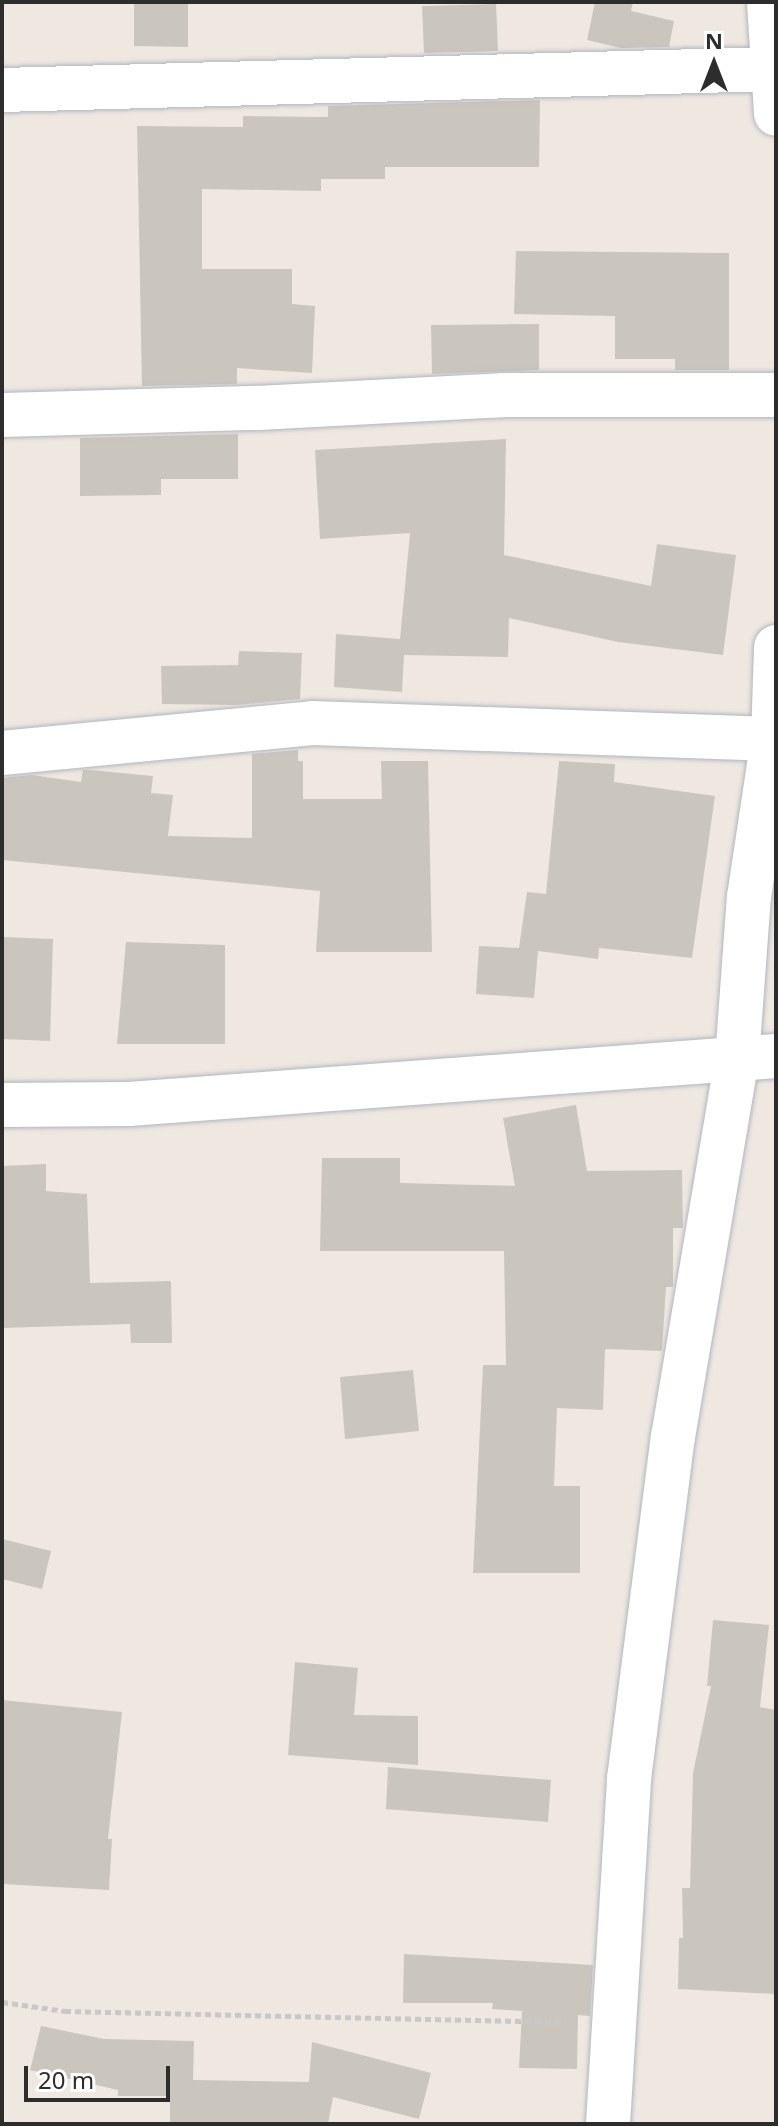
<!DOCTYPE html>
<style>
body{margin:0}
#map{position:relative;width:778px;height:2126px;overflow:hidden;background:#eee8e0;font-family:"Noto Sans",sans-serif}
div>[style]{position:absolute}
.building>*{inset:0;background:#cac6be}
.path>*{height:5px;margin-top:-2.5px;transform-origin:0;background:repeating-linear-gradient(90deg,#c8c8c8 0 6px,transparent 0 10px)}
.roads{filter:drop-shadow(0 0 2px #b3b5c0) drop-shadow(0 0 2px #b3b5c0)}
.street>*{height:44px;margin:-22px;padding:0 22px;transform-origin:22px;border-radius:22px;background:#fff}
span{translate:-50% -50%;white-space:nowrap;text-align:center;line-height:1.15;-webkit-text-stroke:6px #fff;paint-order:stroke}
.frame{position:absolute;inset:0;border:4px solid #2d2d2d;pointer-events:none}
.north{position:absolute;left:674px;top:24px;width:80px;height:80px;-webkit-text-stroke:6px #fff;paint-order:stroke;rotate:0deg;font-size:22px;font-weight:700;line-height:32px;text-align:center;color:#2d2d2d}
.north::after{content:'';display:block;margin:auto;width:28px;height:36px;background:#2d2d2d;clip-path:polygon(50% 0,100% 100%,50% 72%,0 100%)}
.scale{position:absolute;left:24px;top:2066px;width:146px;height:36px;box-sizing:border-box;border:4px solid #2d2d2d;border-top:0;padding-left:10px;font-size:24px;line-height:28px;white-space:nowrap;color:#2d2d2d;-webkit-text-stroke:6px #fff;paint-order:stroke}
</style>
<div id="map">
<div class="building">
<i style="clip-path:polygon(134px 2px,188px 2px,188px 47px,134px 46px)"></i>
<i style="clip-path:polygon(595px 2px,633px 2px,631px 11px,674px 21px,669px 47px,621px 48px,587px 40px)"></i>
<i style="clip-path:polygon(496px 4px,498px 51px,424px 53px,422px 6px)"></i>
<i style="clip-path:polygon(540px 100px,539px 167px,385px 167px,385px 179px,321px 179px,321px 191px,202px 189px,202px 269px,292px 269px,292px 304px,315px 306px,312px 373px,237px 368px,237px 384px,142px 386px,137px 126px,243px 127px,243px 116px,328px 117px,328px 106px)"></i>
<i style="clip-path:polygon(516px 251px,729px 253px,729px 370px,675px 370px,675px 359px,615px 359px,615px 316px,514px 314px)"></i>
<i style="clip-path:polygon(539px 324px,539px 370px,432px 374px,431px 325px)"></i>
<i style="clip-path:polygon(238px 434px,238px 479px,161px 479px,161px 495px,80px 496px,80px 438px)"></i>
<i style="clip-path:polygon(506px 439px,504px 555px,651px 586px,657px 544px,736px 555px,723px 655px,618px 642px,509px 618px,508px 657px,404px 655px,402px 692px,334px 687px,336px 634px,400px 639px,410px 533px,320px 539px,315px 450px)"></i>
<i style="clip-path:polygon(239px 651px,302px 653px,300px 699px,236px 705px,162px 704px,161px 666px,238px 665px)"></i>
<i style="clip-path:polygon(298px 750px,298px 761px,303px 761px,303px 799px,382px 799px,381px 761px,428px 761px,432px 952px,316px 952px,320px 891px,2px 860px,2px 778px,32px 775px,81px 782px,83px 770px,90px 770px,153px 776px,151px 793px,173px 795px,168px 836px,252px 838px,252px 754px)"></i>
<i style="clip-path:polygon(559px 761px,615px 764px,614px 782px,715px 796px,692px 958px,599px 948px,598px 959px,538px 951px,534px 998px,476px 994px,479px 946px,519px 948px,527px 892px,546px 894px)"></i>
<i style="clip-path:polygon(2px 937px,53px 939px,50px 1041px,2px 1039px)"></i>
<i style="clip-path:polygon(126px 942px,225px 945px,225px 1044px,117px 1044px)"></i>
<i style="clip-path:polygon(576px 1105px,587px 1171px,682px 1170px,683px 1228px,673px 1228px,673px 1287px,666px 1287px,662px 1351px,605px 1349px,603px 1410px,557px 1408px,554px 1486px,580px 1486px,580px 1573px,473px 1573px,483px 1365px,506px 1365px,504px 1251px,320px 1251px,322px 1158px,400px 1158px,400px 1183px,515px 1186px,503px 1118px)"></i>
<i style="clip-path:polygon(46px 1164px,46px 1191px,87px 1194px,90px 1283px,171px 1281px,172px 1343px,131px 1343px,130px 1324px,2px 1328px,2px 1166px)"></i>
<i style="clip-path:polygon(413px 1370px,419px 1431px,345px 1439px,340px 1377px)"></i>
<i style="clip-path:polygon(2px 1539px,51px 1551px,42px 1589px,2px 1579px)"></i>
<i style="clip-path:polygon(713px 1620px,769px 1625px,760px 1707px,776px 1710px,776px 1994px,678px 1989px,679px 1938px,683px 1938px,682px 1888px,690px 1888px,693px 1773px,711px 1686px,707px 1686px)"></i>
<i style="clip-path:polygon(295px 1662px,358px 1668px,354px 1715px,418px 1716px,418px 1765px,288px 1755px)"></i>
<i style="clip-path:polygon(2px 1700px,122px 1712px,108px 1839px,112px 1839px,109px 1890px,2px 1884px)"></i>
<i style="clip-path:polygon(388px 1767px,551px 1780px,548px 1822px,386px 1809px)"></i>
<i style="clip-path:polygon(404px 1954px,593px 1965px,590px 2016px,578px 2015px,577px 2069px,519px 2068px,522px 2011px,492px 2009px,493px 2003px,403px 2003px)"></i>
<i style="clip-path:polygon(41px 2026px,104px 2039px,194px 2041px,193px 2080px,309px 2082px,312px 2042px,431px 2073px,419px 2119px,333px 2097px,328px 2124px,170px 2124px,170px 2096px,118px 2096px,118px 2090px,30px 2070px)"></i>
</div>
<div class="path">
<i style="left:2px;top:2002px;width:64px;rotate:8.1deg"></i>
<i style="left:65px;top:2011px;width:501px;rotate:1.26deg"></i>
</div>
<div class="roads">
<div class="street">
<i style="left:769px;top:2px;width:112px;rotate:86.4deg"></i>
<i style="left:2px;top:90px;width:770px;rotate:-1.56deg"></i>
<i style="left:2px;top:415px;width:256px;rotate:-1.6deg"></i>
<i style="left:258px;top:408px;width:245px;rotate:-3deg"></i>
<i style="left:503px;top:395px;width:273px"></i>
<i style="left:2px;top:753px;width:312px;rotate:-5.5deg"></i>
<i style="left:313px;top:723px;width:460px;rotate:2deg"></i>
<i style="left:2px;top:1105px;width:127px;rotate:-0.5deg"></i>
<i style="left:129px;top:1104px;width:649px;rotate:-4.24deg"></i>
<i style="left:608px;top:2124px;width:346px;rotate:-86.5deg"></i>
<i style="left:629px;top:1779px;width:345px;rotate:-82.7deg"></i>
<i style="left:673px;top:1437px;width:383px;rotate:-80.4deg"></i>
<i style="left:737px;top:1059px;width:162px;rotate:-85.8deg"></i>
<i style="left:749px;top:897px;width:160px;rotate:-81.4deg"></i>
<i style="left:773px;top:739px;width:92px;rotate:-88.1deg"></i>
</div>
</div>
<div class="frame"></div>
<div class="north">N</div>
<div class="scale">20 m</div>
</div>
